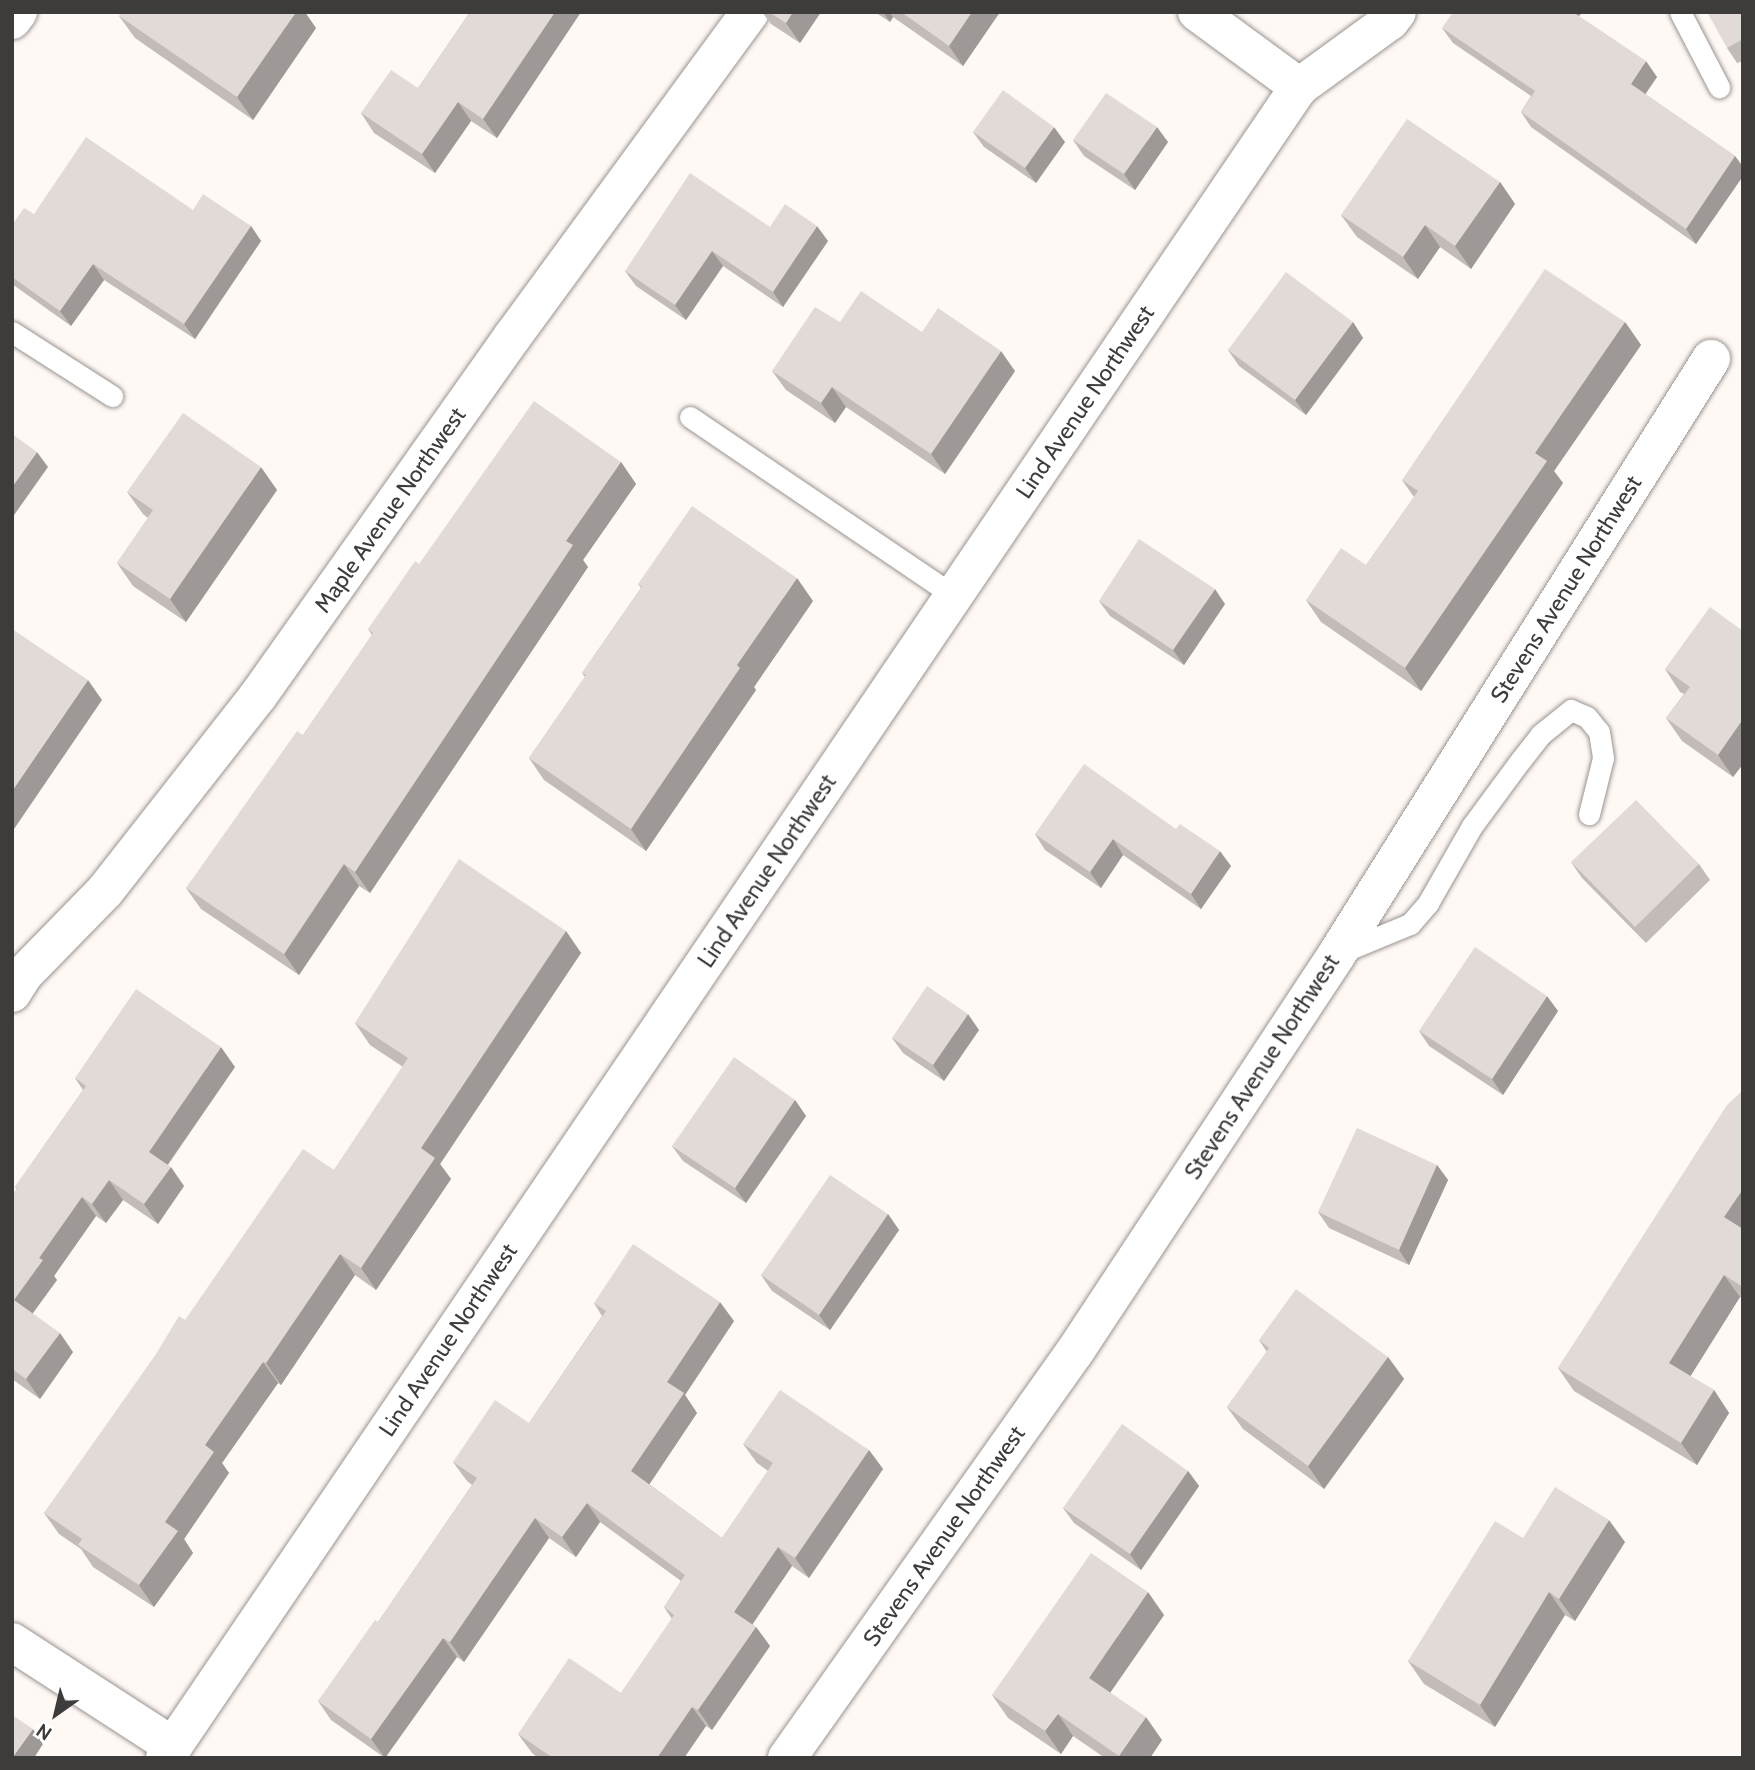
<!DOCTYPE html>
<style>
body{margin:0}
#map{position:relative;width:1755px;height:1770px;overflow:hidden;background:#fff9f6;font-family:Cabin,sans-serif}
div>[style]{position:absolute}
.roads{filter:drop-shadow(0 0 2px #9a9490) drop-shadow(0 0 2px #9a9490)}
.service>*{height:21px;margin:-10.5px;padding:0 10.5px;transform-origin:10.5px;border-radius:10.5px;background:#fff}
.minor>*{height:38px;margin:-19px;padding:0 19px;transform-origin:19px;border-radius:19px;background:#fff}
.wall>*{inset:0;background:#c2bbb8}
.shaded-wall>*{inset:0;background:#9e9996}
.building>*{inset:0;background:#e1dad6}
span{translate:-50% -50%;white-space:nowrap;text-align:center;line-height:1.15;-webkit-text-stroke:6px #fff;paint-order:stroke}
.street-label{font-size:23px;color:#3e3c3a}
.frame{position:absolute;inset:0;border:14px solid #3e3c3a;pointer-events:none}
.north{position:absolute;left:21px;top:1679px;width:70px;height:70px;-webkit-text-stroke:5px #fff;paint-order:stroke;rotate:214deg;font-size:19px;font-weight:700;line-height:28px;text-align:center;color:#3e3c3a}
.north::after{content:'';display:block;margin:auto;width:24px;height:32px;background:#3e3c3a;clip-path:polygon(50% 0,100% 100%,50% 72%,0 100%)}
</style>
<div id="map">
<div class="roads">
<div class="service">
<i style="left:1680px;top:12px;width:85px;rotate:62.5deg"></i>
<i style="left:12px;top:332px;width:119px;rotate:32.6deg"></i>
<i style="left:690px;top:417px;width:319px;rotate:34.1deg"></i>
<i style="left:1342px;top:952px;width:74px;rotate:-22.4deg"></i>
<i style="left:1410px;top:924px;width:28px;rotate:-49deg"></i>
<i style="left:1428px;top:903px;width:89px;rotate:-60.3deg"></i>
<i style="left:1472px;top:826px;width:81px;rotate:-53.6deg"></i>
<i style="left:1520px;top:761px;width:33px;rotate:-52deg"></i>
<i style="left:1540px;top:735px;width:40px;rotate:-39deg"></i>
<i style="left:1571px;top:710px;width:17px;rotate:24deg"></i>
<i style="left:1587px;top:717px;width:19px;rotate:51deg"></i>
<i style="left:1599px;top:732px;width:26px;rotate:81deg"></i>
<i style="left:1603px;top:758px;width:58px;rotate:104deg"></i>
</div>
<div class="minor">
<i style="left:1197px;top:12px;width:127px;rotate:36.3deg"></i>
<i style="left:12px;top:20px;width:10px;rotate:-53deg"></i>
<i style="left:12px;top:993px;width:22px;rotate:-58deg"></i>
<i style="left:24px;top:974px;width:116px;rotate:-45.7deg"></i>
<i style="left:105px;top:891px;width:248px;rotate:-51.9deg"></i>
<i style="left:258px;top:696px;width:441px;rotate:-54.7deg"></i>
<i style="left:513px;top:336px;width:401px;rotate:-53.8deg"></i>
<i style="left:12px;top:1642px;width:192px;rotate:32.9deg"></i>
<i style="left:165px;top:1758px;width:2019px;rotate:-55.84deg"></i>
<i style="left:1299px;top:87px;width:112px;rotate:-36deg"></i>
<i style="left:1390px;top:21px;width:11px;rotate:-52deg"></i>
<i style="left:787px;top:1758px;width:496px;rotate:-54.7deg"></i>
<i style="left:1074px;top:1353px;width:478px;rotate:-56.6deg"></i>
<i style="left:1337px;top:954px;width:703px;rotate:-57.85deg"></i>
</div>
</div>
<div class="wall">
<i style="clip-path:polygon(470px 12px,581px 12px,497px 138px,471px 121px,435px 173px,374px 133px,361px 113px,418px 88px)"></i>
<i style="clip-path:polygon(762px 12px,821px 12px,800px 43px,771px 24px)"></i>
<i style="clip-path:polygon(875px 12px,1000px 12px,963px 66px,893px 17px,890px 22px)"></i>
<i style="clip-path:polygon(1743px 12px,1743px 61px,1737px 63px,1727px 48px)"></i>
<i style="clip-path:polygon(119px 16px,316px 28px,253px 120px,135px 38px)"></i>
<i style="clip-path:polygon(1579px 17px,1657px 77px,1645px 94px,1735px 156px,1743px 167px,1743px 176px,1696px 244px,1531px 127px,1521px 112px,1531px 96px,1453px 43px,1442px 28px)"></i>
<i style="clip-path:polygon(973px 132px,1065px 142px,1036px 183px,984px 147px)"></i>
<i style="clip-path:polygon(1073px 140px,1168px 142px,1135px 190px,1084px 156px)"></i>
<i style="clip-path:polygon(1500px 182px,1515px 204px,1471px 269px,1440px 247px,1418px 279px,1357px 237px,1341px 215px)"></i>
<i style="clip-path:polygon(193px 210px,251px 226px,261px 241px,195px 339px,104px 280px,71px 326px,12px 284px,12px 225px,34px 214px)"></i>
<i style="clip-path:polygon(770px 227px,828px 241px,783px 307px,723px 266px,686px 320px,636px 286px,625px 271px)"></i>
<i style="clip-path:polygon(840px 322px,922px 332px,1015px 371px,945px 474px,846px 407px,835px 423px,786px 390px,772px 371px)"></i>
<i style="clip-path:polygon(1353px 322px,1363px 338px,1306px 415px,1239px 366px,1228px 350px)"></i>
<i style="clip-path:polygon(1625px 322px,1641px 345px,1554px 471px,1563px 483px,1421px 691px,1321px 622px,1306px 600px,1366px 565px,1414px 497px,1402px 480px)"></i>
<i style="clip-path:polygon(621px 462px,636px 484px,583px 560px,588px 567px,370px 893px,359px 886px,299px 975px,201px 909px,186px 888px,303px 735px,372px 635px,368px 629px)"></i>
<i style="clip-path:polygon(277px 490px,186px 622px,133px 586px,117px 563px,148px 518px,143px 514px,127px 492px)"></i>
<i style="clip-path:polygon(638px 584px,813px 601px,754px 687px,756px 690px,646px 851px,544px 780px,529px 758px,585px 677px,582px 673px,641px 588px)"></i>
<i style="clip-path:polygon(1099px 601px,1225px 604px,1184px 665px,1110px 616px)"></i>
<i style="clip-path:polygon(1743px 631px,1743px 764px,1733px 777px,1682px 741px,1666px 718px,1684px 694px,1680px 692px,1665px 669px)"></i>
<i style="clip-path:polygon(1176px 829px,1231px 866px,1201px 909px,1123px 855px,1101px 888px,1045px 850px,1035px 834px)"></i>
<i style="clip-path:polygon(1571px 862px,1699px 864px,1710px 880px,1646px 943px,1582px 878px)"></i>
<i style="clip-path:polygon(566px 931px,581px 953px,440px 1164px,451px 1179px,376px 1290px,355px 1275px,281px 1385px,278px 1383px,222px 1463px,229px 1473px,184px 1539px,193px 1553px,154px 1607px,93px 1567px,81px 1549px,59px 1534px,44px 1513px,185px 1320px,334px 1170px,403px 1067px,370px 1045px,355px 1023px)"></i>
<i style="clip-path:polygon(1558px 1011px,1503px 1095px,1429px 1046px,1419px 1031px)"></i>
<i style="clip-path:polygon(979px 1030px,944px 1081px,903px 1053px,892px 1038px)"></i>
<i style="clip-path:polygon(235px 1067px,168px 1165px,184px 1186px,158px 1224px,123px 1200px,106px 1223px,96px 1216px,54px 1276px,57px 1280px,32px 1313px,73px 1352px,40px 1399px,12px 1379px,12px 1195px,17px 1189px,15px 1187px,83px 1090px,75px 1078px)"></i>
<i style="clip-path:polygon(1743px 1090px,1743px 1299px,1740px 1297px,1690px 1376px,1714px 1390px,1729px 1413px,1697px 1465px,1574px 1391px,1558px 1368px)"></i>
<i style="clip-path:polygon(795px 1100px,806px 1116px,746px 1203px,683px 1161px,672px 1146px)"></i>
<i style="clip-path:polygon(1437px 1165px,1448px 1180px,1409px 1265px,1329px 1228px,1318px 1212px)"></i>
<i style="clip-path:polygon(888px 1214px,899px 1230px,830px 1330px,772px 1291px,761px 1275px)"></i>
<i style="clip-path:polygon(594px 1303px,734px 1321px,685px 1395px,697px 1413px,649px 1484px,722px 1538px,768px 1471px,757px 1463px,743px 1444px,869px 1450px,883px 1469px,809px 1578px,792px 1566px,752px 1624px,756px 1627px,770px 1646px,712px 1730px,706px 1726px,684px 1758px,538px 1758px,532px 1753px,518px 1734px,621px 1693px,672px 1619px,664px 1607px,681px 1581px,600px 1522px,576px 1557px,549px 1538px,464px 1662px,457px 1657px,385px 1758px,331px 1720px,318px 1701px,378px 1622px,472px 1485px,467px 1481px,453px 1462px,529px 1423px,602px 1316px)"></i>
<i style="clip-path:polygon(1259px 1340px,1388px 1357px,1404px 1379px,1324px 1489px,1243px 1429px,1227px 1407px,1267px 1352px)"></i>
<i style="clip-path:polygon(1188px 1471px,1199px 1486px,1141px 1570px,1074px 1523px,1063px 1508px)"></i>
<i style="clip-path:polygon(1523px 1538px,1625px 1542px,1575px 1621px,1565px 1615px,1495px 1727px,1424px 1684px,1408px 1661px)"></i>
<i style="clip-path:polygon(1164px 1615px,1110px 1693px,1162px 1740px,1150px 1758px,1105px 1758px,1073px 1736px,1061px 1754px,1008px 1718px,992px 1695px)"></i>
</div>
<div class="shaded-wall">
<i style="clip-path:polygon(296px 12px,305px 12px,316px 28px,253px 120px,237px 97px)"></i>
<i style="clip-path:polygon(555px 12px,581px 12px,497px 138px,483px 119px)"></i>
<i style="clip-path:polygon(793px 12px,821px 12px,800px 43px,786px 23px)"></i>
<i style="clip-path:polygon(883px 12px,889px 12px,893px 17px,890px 22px)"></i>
<i style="clip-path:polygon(972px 12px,1000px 12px,963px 66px,949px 46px)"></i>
<i style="clip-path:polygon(1569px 12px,1582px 12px,1575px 22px)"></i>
<i style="clip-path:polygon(1646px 61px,1657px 77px,1642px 99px,1631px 84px)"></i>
<i style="clip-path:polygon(458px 102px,471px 121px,435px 173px,422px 154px)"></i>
<i style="clip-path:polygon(1054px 127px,1065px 142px,1036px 183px,1025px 168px)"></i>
<i style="clip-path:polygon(1157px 127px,1168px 142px,1135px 190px,1124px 174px)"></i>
<i style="clip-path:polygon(1735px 156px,1743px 167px,1743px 176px,1696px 244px,1686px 229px)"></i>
<i style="clip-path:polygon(1500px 182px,1515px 204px,1471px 269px,1455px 246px)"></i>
<i style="clip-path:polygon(1425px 225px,1440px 247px,1418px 279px,1403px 257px)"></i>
<i style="clip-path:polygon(251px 226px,261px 241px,195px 339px,184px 324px)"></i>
<i style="clip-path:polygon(817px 226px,828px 241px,783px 307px,773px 292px)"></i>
<i style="clip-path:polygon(712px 251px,723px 266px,686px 320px,675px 305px)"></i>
<i style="clip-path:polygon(93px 264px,104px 280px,71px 326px,60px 311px)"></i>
<i style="clip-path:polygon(1353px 322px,1363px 338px,1306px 415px,1295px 400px)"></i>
<i style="clip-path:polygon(1625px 322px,1641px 345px,1554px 471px,1563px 483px,1421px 691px,1405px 668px,1535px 453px)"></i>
<i style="clip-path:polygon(1001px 351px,1015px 371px,945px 474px,931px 454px)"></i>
<i style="clip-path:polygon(832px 387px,846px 407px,835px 423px,821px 403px)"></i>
<i style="clip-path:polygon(37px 452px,48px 467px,12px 518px,12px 487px)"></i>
<i style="clip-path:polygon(621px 462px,636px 484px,583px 560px,588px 567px,370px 893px,355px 872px,566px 541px)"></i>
<i style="clip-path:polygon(261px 467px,277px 490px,186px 622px,170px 599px)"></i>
<i style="clip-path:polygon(797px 578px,813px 601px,754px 687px,756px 690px,646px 851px,631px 829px,737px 665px)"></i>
<i style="clip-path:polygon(1215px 589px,1225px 604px,1184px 665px,1173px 650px)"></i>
<i style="clip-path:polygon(88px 680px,102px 700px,12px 832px,12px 791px)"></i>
<i style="clip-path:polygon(1743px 719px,1743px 764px,1733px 777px,1718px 755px)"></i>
<i style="clip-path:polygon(1113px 839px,1123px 855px,1101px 888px,1090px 872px)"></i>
<i style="clip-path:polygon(1220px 851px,1231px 866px,1201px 909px,1191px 894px)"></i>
<i style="clip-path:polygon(344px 864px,359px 886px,299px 975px,284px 954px)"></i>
<i style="clip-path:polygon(566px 931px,581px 953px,440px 1164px,451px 1179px,376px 1290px,361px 1268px,421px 1148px)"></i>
<i style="clip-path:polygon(1547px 996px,1558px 1011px,1503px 1095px,1492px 1079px)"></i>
<i style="clip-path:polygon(968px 1014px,979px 1030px,944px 1081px,933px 1065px)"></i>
<i style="clip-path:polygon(221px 1047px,235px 1067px,163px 1171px,149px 1152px)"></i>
<i style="clip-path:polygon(795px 1100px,806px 1116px,746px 1203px,735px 1188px)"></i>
<i style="clip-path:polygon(1437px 1165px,1448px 1180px,1409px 1265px,1399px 1250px)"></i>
<i style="clip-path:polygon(171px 1167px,184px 1186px,158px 1224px,144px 1204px)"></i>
<i style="clip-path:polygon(109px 1180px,123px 1200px,106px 1223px,92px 1204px)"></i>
<i style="clip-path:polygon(1743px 1189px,1743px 1235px,1724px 1217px)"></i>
<i style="clip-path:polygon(82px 1197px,96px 1216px,54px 1276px,57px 1280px,28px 1320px,14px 1300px,39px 1258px)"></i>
<i style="clip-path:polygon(888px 1214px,899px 1230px,830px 1330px,819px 1315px)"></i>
<i style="clip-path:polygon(340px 1254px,355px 1275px,281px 1385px,266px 1363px)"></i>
<i style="clip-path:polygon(1724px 1275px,1740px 1297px,1685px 1385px,1669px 1363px)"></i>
<i style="clip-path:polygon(720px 1302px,734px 1321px,685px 1395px,697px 1413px,645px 1491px,631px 1471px,667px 1382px)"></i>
<i style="clip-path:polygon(60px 1333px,73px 1352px,40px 1399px,26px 1379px)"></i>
<i style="clip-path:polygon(1388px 1357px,1404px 1379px,1324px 1489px,1308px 1466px)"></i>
<i style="clip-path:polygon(263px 1362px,278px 1383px,222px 1463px,229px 1473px,184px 1539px,193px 1553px,154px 1607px,139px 1585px,165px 1522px,205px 1445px)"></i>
<i style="clip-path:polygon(1714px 1390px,1729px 1413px,1697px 1465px,1681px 1443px)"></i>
<i style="clip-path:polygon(869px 1450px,883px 1469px,809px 1578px,795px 1558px)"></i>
<i style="clip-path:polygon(1188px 1471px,1199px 1486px,1141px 1570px,1130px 1554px)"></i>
<i style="clip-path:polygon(587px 1503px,600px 1522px,576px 1557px,562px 1537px)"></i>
<i style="clip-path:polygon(535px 1518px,549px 1538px,464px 1662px,450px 1642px)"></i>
<i style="clip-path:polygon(1609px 1520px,1625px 1542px,1575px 1621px,1559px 1599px)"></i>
<i style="clip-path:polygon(778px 1547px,792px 1566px,748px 1631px,734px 1612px)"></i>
<i style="clip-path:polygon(1148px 1592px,1164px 1615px,1105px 1700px,1089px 1678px)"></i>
<i style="clip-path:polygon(1549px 1592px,1565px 1615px,1495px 1727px,1480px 1705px)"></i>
<i style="clip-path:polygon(756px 1627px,770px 1646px,712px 1730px,698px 1710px)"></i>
<i style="clip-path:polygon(443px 1638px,457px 1657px,385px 1758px,371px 1739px)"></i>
<i style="clip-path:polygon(692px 1707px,706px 1726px,684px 1758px,657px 1758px)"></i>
<i style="clip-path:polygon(1058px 1714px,1073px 1736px,1061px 1754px,1045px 1731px)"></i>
<i style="clip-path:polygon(1146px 1717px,1162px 1740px,1150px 1758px,1120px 1758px,1119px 1756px)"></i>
<i style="clip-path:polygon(33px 1729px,43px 1744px,34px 1758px,12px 1758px)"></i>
</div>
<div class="building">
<i style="clip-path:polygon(121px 12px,296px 12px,237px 97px,119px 16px)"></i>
<i style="clip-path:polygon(470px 12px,555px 12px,483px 119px,458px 102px,422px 154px,361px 113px,391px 70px,418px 88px)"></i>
<i style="clip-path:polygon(769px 12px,793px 12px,786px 23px)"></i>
<i style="clip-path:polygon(901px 12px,972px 12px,949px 46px)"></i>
<i style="clip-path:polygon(1453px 12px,1573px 12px,1646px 61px,1631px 84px,1735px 156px,1686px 229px,1521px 112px,1535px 91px,1442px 28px)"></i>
<i style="clip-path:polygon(1707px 12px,1743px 12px,1743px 39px,1727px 48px)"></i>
<i style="clip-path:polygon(1003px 90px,1054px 127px,1025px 168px,973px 132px)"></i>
<i style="clip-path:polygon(1106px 93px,1157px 127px,1124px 174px,1073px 140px)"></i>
<i style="clip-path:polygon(1407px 119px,1500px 182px,1455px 246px,1425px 225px,1403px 257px,1341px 215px)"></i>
<i style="clip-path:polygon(86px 137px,193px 210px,203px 194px,251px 226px,184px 324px,93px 264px,60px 311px,12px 277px,12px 225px,24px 208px,34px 214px)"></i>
<i style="clip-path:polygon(690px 173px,770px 227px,785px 204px,817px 226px,773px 292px,712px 251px,675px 305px,625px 271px)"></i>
<i style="clip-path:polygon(1545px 269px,1625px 322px,1535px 453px,1547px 461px,1405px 668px,1306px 600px,1341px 548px,1366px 565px,1418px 491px,1402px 480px)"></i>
<i style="clip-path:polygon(1286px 272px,1353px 322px,1295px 400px,1228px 350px)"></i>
<i style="clip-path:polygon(861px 291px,922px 332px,938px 308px,1001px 351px,931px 454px,832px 387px,821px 403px,772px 371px,815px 307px,840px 322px)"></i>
<i style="clip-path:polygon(534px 401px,621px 462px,566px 541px,573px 545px,355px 872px,344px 864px,284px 954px,186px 888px,297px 731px,303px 735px,373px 633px,368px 629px,415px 561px,419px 564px)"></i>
<i style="clip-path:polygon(183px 413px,261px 467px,170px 599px,117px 563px,153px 510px,127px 492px)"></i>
<i style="clip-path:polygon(12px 434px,37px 452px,12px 487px)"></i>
<i style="clip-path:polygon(692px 506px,797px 578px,737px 665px,740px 668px,631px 829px,529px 758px,586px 675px,582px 673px,642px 587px,638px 584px)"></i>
<i style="clip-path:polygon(1139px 539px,1215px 589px,1173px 650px,1099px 601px)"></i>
<i style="clip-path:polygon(1710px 607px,1743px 631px,1743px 719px,1718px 755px,1666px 718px,1690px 687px,1665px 669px)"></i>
<i style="clip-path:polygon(12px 629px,88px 680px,12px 791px)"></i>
<i style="clip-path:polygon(1084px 764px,1176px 829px,1180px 824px,1220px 851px,1191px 894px,1113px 839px,1090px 872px,1035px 834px)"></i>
<i style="clip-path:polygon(1636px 800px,1699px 864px,1635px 927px,1571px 862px)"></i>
<i style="clip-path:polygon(459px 859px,566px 931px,421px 1148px,435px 1158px,361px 1268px,340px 1254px,266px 1363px,263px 1362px,205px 1445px,214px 1452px,165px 1522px,178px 1531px,139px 1585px,78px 1545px,82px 1539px,44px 1513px,156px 1354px,179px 1316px,185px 1320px,303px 1149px,334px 1170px,408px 1058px,355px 1023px)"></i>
<i style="clip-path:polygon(1475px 947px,1547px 996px,1492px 1079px,1419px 1031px)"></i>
<i style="clip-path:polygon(927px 986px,968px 1014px,933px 1065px,892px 1038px)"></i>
<i style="clip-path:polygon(136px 989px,221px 1047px,149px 1152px,171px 1167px,144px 1204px,109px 1180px,92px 1204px,82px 1197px,39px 1258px,43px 1260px,14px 1300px,60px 1333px,26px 1379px,12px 1369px,12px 1195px,18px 1188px,15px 1187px,86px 1086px,75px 1078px)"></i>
<i style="clip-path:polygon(734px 1057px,795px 1100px,735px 1188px,672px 1146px)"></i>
<i style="clip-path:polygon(1743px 1090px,1743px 1189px,1724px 1217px,1743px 1229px,1743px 1287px,1724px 1275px,1669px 1363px,1714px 1390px,1681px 1443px,1558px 1368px,1727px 1105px)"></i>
<i style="clip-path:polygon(1357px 1128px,1437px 1165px,1399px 1250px,1318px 1212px)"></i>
<i style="clip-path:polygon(830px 1175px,888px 1214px,819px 1315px,761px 1275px)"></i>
<i style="clip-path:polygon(633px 1244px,720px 1302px,667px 1382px,684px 1393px,631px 1471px,722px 1538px,773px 1463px,743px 1444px,780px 1390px,869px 1450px,795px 1558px,778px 1547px,734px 1612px,756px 1627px,698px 1710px,692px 1707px,657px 1758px,553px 1758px,518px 1734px,569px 1658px,621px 1693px,674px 1615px,664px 1607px,685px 1575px,587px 1503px,562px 1537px,535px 1518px,450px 1642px,443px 1638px,371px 1739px,318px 1701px,375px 1620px,378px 1622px,477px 1478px,453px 1462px,495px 1400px,529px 1423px,606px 1311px,594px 1303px)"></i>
<i style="clip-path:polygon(1296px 1289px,1388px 1357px,1308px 1466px,1227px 1407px,1269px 1348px,1259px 1340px)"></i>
<i style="clip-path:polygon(1122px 1424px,1188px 1471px,1130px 1554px,1063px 1508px)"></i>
<i style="clip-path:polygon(1555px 1487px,1609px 1520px,1559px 1599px,1549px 1592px,1480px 1705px,1408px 1661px,1495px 1521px,1523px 1538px)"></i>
<i style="clip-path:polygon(1091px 1553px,1148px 1592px,1089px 1678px,1146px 1717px,1119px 1756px,1058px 1714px,1045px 1731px,992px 1695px)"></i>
<i style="clip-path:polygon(12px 1715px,33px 1729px,12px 1758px)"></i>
</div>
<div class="street-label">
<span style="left:1085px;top:402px;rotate:-56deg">Lind Avenue Northwest</span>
<span style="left:390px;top:510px;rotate:-55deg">Maple Avenue Northwest</span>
<span style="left:1566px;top:589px;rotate:-58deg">Stevens Avenue Northwest</span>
<span style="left:767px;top:871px;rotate:-56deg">Lind Avenue Northwest</span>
<span style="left:1262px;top:1067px;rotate:-57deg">Stevens Avenue Northwest</span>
<span style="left:448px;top:1340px;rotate:-56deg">Lind Avenue Northwest</span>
<span style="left:944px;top:1536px;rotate:-55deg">Stevens Avenue Northwest</span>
</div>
<div class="frame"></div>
<div class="north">N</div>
</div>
